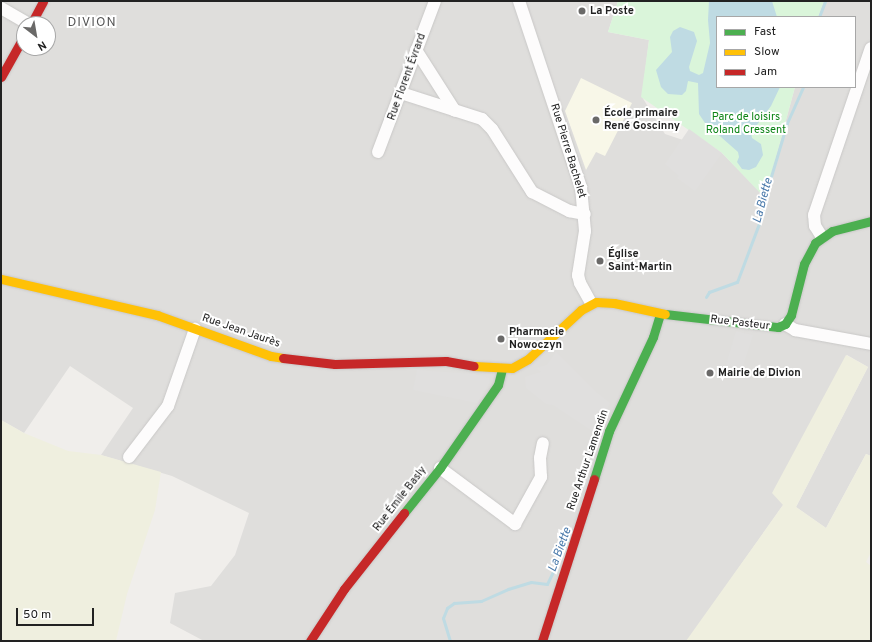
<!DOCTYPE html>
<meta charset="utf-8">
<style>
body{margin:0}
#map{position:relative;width:872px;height:642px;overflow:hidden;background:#f0eeeb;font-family:Overpass,sans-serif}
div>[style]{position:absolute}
.residential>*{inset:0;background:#dfdedc}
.education>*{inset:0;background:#f8f7e8}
.farmland>*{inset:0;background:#efefdf}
.park>*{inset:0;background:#daf5da}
.parking>*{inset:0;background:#e0dfde}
.water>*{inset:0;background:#bfdbe3}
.stream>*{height:3px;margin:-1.5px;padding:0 1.5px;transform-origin:1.5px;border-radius:1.5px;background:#bfdbe3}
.roads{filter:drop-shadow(0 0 1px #c9c8c7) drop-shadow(0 0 1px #c9c8c7)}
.street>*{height:12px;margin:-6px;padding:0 6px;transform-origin:6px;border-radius:6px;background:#fdfcfc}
.fast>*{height:9px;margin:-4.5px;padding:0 4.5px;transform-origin:4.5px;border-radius:4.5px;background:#4caf50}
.slow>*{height:9px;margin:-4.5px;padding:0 4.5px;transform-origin:4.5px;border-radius:4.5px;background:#ffc107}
.jam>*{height:9px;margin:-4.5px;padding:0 4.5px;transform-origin:4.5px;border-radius:4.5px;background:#c62828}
.dots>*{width:11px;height:11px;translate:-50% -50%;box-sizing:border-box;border:2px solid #fff;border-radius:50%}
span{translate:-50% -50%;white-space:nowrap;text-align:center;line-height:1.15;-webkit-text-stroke:4px #fff;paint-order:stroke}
.poi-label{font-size:11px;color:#222;font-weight:700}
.left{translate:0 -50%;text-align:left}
.street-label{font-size:11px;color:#222}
.park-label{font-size:11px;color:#0c8416}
.water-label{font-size:12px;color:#4a7aab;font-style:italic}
.quarter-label{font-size:13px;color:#555;letter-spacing:1px}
.frame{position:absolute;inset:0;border:2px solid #222;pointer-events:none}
.legend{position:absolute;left:716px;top:16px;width:140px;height:72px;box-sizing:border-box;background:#fff;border:1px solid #a7a7a7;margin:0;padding:5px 7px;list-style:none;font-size:12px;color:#222}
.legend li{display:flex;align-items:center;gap:8px;height:20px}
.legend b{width:20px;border:1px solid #a7a7a7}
.north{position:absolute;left:16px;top:16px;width:40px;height:40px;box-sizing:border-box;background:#fff;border:1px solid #a7a7a7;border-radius:50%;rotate:149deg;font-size:11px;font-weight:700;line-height:16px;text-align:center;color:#222}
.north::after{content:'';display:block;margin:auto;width:14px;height:18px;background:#6a6968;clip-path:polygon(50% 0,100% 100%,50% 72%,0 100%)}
.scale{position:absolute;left:16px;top:608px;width:78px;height:18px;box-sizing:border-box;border:2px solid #222;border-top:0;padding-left:5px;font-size:12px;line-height:14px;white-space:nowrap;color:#222;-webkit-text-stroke:3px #fff;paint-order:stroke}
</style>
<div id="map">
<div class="residential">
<i style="clip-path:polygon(evenodd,1px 1px,618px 1px,608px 32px,649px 40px,642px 97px,665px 134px,722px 153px,765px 197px,795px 87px,855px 87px,855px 17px,818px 17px,824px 1px,871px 1px,871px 456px,866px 454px,826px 528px,796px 507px,868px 367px,847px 355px,783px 505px,687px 641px,204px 641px,170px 623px,175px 593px,211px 586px,235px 555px,249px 513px,172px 476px,101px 455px,133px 408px,70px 366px,24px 433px,1px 420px,1px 1px,24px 24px,48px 24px,48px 48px,24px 48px,24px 24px)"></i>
</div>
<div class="education">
<i style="clip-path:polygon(581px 78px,632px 103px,605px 156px,596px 152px,586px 170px,565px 111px)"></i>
</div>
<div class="farmland">
<i style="clip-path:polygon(846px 355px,868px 367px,796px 507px,826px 528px,866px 454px,871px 456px,871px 552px,866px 562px,871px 566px,871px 641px,686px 641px,783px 505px,772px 493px)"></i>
<i style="clip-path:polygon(1px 420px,24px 433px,68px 451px,101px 455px,161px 472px,155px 510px,127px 594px,116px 641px,1px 641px)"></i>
</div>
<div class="park">
<i style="clip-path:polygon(618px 1px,824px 1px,818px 17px,717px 17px,717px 87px,795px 87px,765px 198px,722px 153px,641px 97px,649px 40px,608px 32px)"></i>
</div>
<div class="parking">
<i style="clip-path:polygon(689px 129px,722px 153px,695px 191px,677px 178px,679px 176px,665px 164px)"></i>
<i style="clip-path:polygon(736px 331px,753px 335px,742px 369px,726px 365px)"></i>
<i style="clip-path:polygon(556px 352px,596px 392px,610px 403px,607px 409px,597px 412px,604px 416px,595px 421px,599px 428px,597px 434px,553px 405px,546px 404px,526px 388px,525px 377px,541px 372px,536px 368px,547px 365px)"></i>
<i style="clip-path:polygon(417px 370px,474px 374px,489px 378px,490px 382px,477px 403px,413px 390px)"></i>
</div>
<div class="water">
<i style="clip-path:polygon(709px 1px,772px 1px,777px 17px,717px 17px,717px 87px,780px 87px,771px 106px,751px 133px,752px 138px,761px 144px,763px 155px,756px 167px,749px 170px,742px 169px,737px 162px,739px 157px,738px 152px,705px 123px,699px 114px,698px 83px,688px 81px,686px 91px,682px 95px,668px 94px,661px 87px,656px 70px,672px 52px,670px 37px,673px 31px,680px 27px,694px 32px,697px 41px,689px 67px,690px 71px,699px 75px,703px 73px,710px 43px,708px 20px)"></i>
</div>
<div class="stream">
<i style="left:819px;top:17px;width:17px;rotate:-69deg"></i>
<i style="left:706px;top:297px;width:6px;rotate:-59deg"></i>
<i style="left:709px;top:292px;width:30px;rotate:-20deg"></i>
<i style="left:737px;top:282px;width:68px;rotate:-69.4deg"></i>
<i style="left:761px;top:218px;width:25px;rotate:-79deg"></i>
<i style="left:766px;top:193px;width:73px;rotate:-73.3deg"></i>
<i style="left:787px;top:123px;width:39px;rotate:-66deg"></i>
<i style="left:450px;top:641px;width:24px;rotate:-107deg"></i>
<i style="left:443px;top:618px;width:11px;rotate:-68deg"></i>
<i style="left:447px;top:608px;width:9px;rotate:-36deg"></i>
<i style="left:454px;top:603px;width:27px;rotate:-4deg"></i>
<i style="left:481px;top:601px;width:30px;rotate:-24deg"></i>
<i style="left:508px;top:589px;width:24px;rotate:-17deg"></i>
<i style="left:531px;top:582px;width:16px;rotate:7deg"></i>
<i style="left:547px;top:584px;width:28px;rotate:-64deg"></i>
</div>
<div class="roads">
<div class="street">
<i style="left:519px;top:1px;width:196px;rotate:71.6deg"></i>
<i style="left:581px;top:187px;width:44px;rotate:84.8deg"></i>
<i style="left:585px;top:231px;width:45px;rotate:99deg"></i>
<i style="left:578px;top:275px;width:8px;rotate:76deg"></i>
<i style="left:580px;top:283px;width:23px;rotate:61deg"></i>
<i style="left:1px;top:8px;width:32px;rotate:30deg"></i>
<i style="left:416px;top:50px;width:72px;rotate:57.4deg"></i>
<i style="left:401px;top:93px;width:85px;rotate:17.8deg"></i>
<i style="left:482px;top:119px;width:14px;rotate:45deg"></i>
<i style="left:492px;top:129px;width:75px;rotate:57.6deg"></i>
<i style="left:532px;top:192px;width:42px;rotate:27.2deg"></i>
<i style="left:569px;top:211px;width:16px;rotate:11deg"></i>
<i style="left:378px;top:152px;width:161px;rotate:-69.3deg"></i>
<i style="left:822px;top:237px;width:13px;rotate:-122deg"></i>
<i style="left:815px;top:226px;width:11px;rotate:-95deg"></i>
<i style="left:814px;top:215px;width:176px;rotate:-71.2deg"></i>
<i style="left:785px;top:324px;width:12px;rotate:31deg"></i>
<i style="left:795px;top:330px;width:77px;rotate:10.4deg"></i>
<i style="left:129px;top:457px;width:64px;rotate:-52.6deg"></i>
<i style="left:168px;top:406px;width:82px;rotate:-70.7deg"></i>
<i style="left:440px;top:468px;width:94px;rotate:36.7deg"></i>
<i style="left:515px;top:524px;width:54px;rotate:-61deg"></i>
<i style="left:541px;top:477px;width:19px;rotate:-93deg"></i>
<i style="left:540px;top:458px;width:15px;rotate:-79deg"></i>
</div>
<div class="fast">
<i style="left:665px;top:314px;width:114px;rotate:6.6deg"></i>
<i style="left:778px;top:327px;width:8px;rotate:-23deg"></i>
<i style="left:785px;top:324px;width:11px;rotate:-56deg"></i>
<i style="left:791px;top:315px;width:53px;rotate:-75.7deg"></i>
<i style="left:804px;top:264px;width:24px;rotate:-62deg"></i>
<i style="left:815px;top:243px;width:21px;rotate:-35deg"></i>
<i style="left:832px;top:231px;width:40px;rotate:-14.4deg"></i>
<i style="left:594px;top:479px;width:50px;rotate:-72.6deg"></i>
<i style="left:609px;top:431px;width:104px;rotate:-64.9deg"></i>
<i style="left:653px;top:337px;width:24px;rotate:-73deg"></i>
<i style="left:404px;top:513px;width:58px;rotate:-51.3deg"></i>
<i style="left:440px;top:468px;width:101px;rotate:-55.1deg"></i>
<i style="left:498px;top:385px;width:16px;rotate:-76deg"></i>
</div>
<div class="slow">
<i style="left:1px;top:279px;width:160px;rotate:13deg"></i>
<i style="left:157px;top:315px;width:121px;rotate:19.8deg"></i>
<i style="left:271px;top:356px;width:12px;rotate:9deg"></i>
<i style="left:474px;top:366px;width:38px;rotate:3deg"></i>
<i style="left:512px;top:368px;width:18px;rotate:-29deg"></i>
<i style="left:528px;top:359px;width:72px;rotate:-42.8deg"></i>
<i style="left:581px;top:310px;width:17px;rotate:-28deg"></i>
<i style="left:596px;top:302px;width:18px;rotate:3deg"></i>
<i style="left:614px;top:303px;width:52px;rotate:12.2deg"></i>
</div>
<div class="jam">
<i style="left:31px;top:24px;width:26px;rotate:-62deg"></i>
<i style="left:1px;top:77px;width:47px;rotate:-60.7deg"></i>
<i style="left:283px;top:358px;width:52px;rotate:6.6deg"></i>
<i style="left:335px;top:364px;width:111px;rotate:-1.5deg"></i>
<i style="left:446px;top:361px;width:28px;rotate:10deg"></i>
<i style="left:310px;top:641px;width:62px;rotate:-56.8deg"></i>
<i style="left:344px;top:589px;width:97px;rotate:-51.7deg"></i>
<i style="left:542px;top:641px;width:170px;rotate:-72.2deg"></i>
</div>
</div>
<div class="dots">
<i style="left:582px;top:11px;background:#6a6968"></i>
<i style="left:596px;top:120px;background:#6a6968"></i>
<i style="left:600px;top:261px;background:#6a6968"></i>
<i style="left:501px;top:339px;background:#6a6968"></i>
<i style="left:710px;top:373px;background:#6a6968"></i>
</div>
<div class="poi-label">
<span class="left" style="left:590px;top:11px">La Poste</span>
<span class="left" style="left:604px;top:120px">École primaire<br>René Goscinny</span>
<span class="left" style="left:608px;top:261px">Église<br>Saint-Martin</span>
<span class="left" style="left:509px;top:339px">Pharmacie<br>Nowoczyn</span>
<span class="left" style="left:718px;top:373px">Mairie de Divion</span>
</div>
<div class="street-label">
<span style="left:407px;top:77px;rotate:-70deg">Rue Florent Évrard</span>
<span style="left:568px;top:151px;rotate:73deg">Rue Pierre Bachelet</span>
<span style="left:740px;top:323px;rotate:7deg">Rue Pasteur</span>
<span style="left:241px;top:331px;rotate:19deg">Rue Jean Jaurès</span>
<span style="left:588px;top:460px;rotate:-71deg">Rue Arthur Lamendin</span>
<span style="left:400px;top:499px;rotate:-52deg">Rue Émile Basly</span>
</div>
<div class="park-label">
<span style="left:746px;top:124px">Parc de loisirs<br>Roland Cressent</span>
</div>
<div class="water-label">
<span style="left:764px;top:201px;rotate:-75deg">La Biette</span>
<span style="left:561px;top:550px;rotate:-70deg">La Biette</span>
</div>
<div class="quarter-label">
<span style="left:92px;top:23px">DIVION</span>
</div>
<div class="frame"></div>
<ul class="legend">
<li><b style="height:5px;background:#4caf50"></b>Fast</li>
<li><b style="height:5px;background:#ffc107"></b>Slow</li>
<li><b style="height:5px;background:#c62828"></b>Jam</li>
</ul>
<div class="north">N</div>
<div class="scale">50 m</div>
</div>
